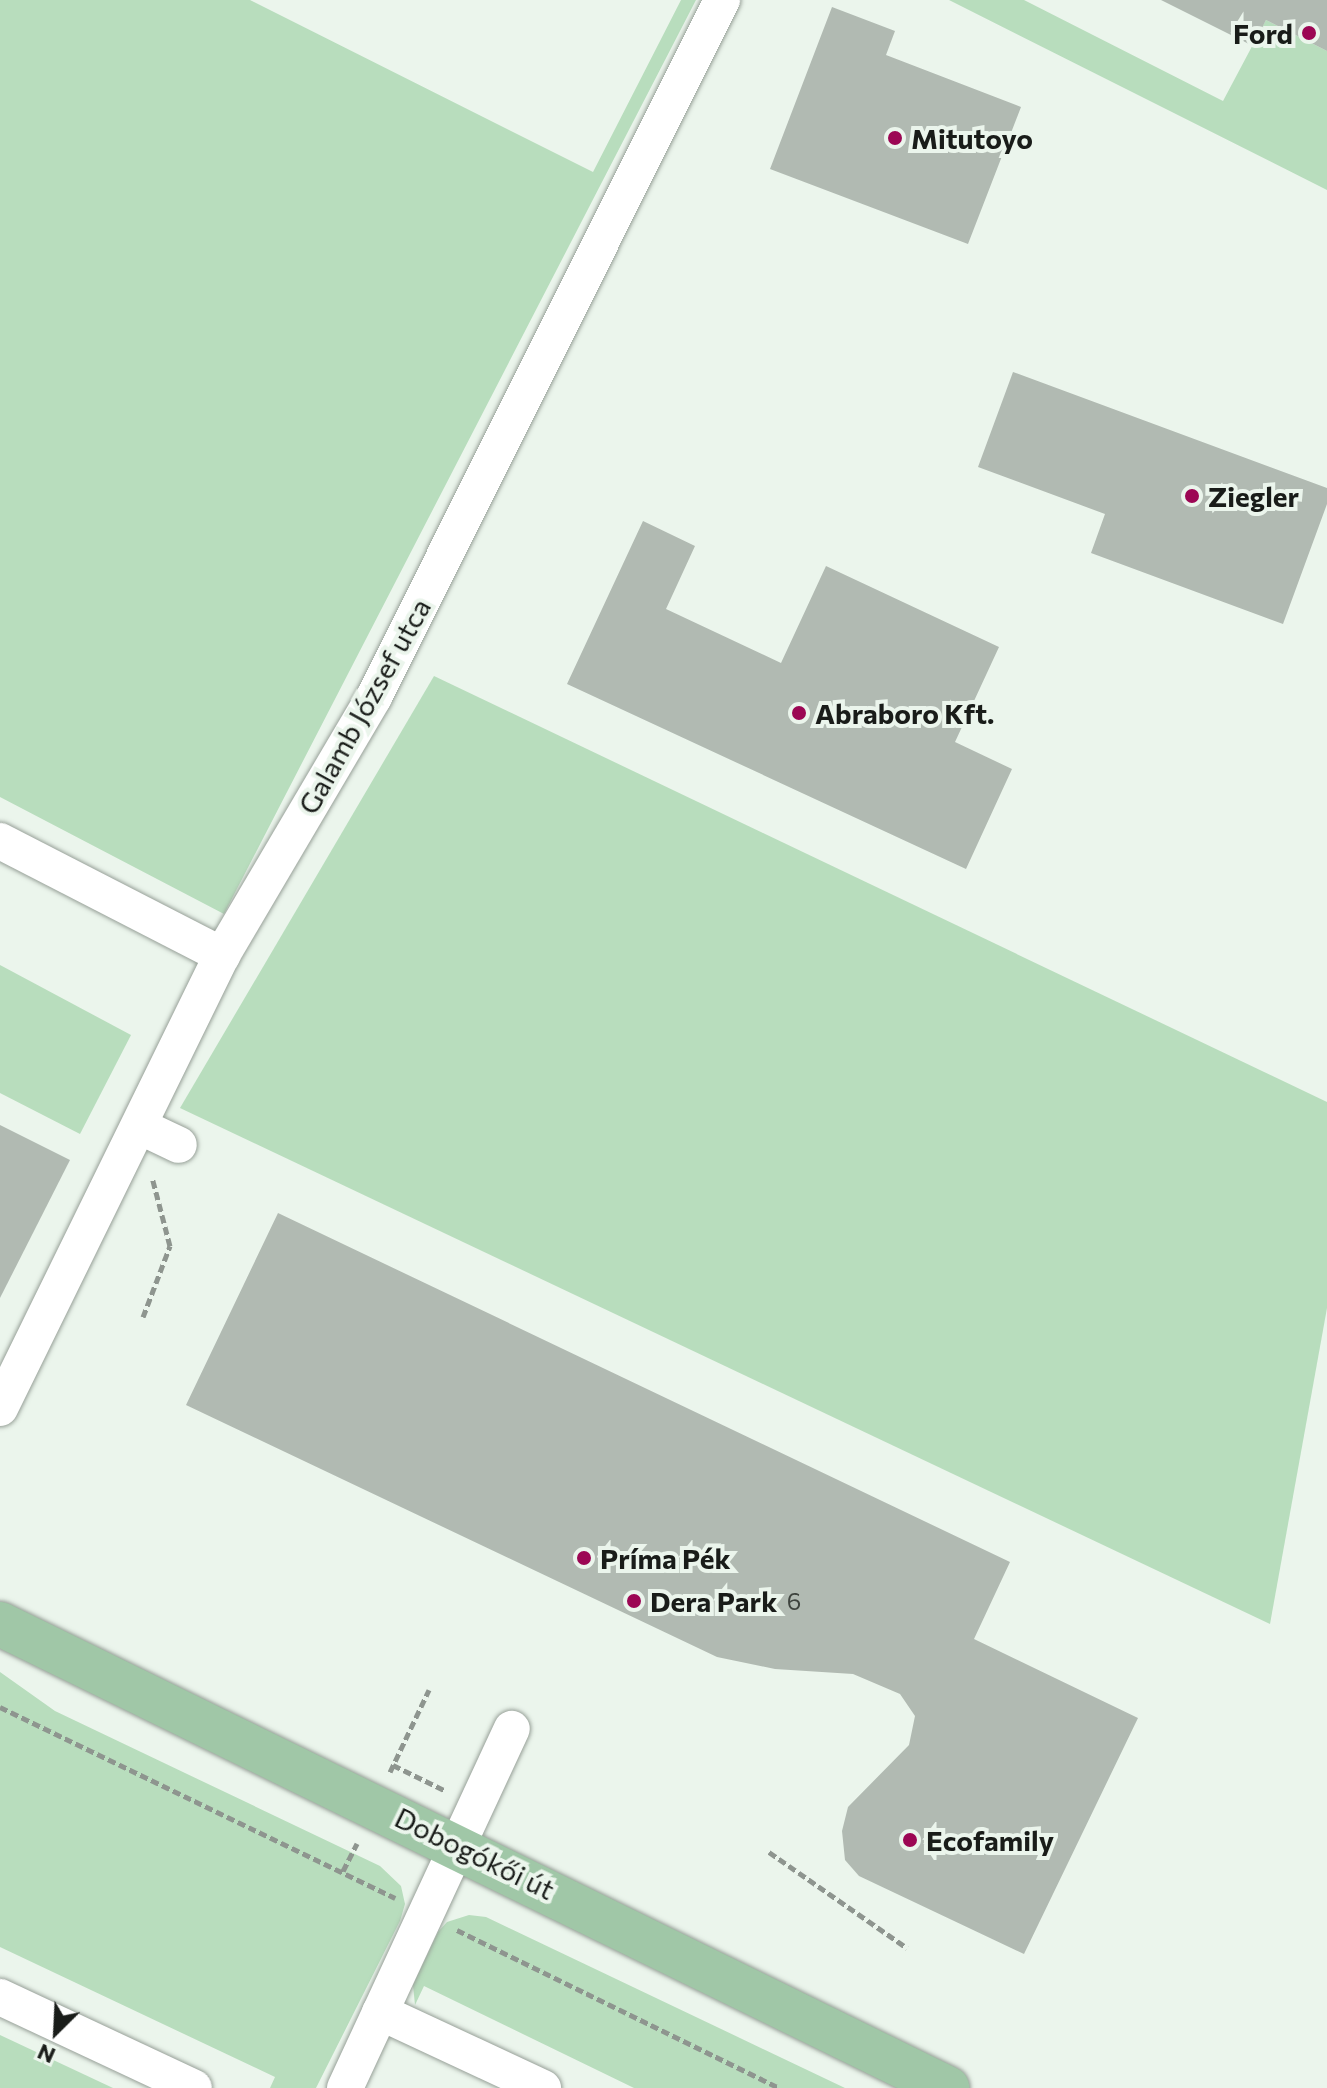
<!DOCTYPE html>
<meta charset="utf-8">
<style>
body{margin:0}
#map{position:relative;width:1327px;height:2088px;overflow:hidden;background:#ebf5ec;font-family:Commissioner,sans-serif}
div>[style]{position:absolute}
.green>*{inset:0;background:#b8ddbd}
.building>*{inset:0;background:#b1bab2}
.path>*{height:5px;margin-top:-2.5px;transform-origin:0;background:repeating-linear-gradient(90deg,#8e958f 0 8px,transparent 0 12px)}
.roads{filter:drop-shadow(0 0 2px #97a098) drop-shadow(0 0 2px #97a098)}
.minor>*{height:36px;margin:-18px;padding:0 18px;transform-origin:18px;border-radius:18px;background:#fff}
.major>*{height:44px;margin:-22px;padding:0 22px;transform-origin:22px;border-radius:22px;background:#a0c7a7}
.dots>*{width:22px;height:22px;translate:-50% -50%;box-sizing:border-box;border:4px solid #ebf5ec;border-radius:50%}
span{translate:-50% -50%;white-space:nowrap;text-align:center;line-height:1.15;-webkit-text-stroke:8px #ebf5ec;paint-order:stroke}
.number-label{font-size:24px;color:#3f443f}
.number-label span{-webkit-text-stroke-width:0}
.poi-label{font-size:28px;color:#191c19;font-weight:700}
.right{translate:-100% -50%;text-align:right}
.left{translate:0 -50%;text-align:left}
.street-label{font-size:28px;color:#191c19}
.north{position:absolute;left:16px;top:1992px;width:80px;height:80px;-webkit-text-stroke:6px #ebf5ec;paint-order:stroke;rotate:204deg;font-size:22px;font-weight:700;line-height:32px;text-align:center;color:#191c19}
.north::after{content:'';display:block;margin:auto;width:28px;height:36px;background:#191c19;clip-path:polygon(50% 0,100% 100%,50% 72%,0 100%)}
</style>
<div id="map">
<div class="green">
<i style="clip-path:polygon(0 0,250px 0,593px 172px,681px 0,696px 0,224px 914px,0 797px)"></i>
<i style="clip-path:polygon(949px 0,1024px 0,1223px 101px,1266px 20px,1327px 51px,1327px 190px)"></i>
<i style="clip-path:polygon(434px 676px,1327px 1102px,1327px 1308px,1270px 1624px,180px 1108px)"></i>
<i style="clip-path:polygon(0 965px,131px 1035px,80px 1134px,0 1093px)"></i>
<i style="clip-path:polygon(0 1672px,55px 1711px,380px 1866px,401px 1886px,405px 1904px,400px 1921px,316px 2088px,270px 2088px,275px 2077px,0 1947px)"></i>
<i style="clip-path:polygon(469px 1915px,486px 1917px,845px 2088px,634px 2088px,424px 1986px,415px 2005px,413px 1985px,438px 1932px,447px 1922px)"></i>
<i style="clip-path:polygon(0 2035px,113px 2088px,0 2088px)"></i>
</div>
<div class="building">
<i style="clip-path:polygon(1161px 0,1327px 0,1327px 51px,1266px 20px,1253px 46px)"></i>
<i style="clip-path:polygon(832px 7px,895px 31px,886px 55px,1021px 107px,968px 244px,770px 169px)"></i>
<i style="clip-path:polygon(1013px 372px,1327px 488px,1327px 504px,1283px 624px,1091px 553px,1105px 514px,978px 467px)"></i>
<i style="clip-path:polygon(643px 521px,695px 546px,666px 609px,781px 663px,826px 566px,999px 647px,955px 742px,1012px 769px,966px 869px,567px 684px)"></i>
<i style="clip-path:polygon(0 1125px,70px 1160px,0 1298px)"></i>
<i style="clip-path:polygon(278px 1213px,1010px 1562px,974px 1639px,1138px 1718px,1024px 1954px,859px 1876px,845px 1860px,842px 1831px,848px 1807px,909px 1745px,915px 1716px,900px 1694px,853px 1674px,775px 1669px,717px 1657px,186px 1405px)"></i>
</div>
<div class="path">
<i style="left:143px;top:1317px;width:76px;rotate:-69.2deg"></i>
<i style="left:170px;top:1246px;width:71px;rotate:-104.6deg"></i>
<i style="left:0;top:1707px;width:439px;rotate:25.8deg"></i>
<i style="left:393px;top:1765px;width:59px;rotate:26.1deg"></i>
<i style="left:390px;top:1772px;width:91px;rotate:-64.6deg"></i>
<i style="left:769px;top:1852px;width:168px;rotate:34.8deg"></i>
<i style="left:343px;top:1871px;width:31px;rotate:-63deg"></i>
<i style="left:457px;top:1930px;width:359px;rotate:26.1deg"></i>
</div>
<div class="roads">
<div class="minor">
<i style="left:0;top:841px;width:250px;rotate:27.2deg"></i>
<i style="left:139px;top:1126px;width:44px;rotate:25.4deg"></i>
<i style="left:0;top:1408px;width:504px;rotate:-63.89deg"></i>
<i style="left:222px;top:955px;width:299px;rotate:-59.5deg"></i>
<i style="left:374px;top:697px;width:779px;rotate:-63.47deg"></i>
<i style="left:0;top:1997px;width:214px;rotate:25.1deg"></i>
<i style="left:380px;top:2012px;width:180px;rotate:25deg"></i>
<i style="left:345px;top:2088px;width:396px;rotate:-65.1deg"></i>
</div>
<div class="major">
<i style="left:0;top:1624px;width:1055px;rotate:26.1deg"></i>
</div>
</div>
<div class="dots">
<i style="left:1309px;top:33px;background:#9c0754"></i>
<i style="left:895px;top:138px;background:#9c0754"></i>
<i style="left:1192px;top:496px;background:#9c0754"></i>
<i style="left:799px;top:713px;background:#9c0754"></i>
<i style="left:584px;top:1558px;background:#9c0754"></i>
<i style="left:634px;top:1601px;background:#9c0754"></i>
<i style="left:910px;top:1840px;background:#9c0754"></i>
</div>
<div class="number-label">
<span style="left:794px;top:1601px">6</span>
</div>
<div class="poi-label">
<span class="right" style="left:1293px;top:33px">Ford</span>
<span class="left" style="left:911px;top:138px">Mitutoyo</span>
<span class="left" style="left:1208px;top:496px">Ziegler</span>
<span class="left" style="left:815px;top:713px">Abraboro Kft.</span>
<span class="left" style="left:600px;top:1558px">Príma Pék</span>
<span class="left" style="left:650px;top:1601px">Dera Park</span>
<span class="left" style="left:926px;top:1840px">Ecofamily</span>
</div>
<div class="street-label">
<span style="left:364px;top:706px;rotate:-61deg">Galamb József utca</span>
<span style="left:475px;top:1853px;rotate:26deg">Dobogókői út</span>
</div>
<div class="north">N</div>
</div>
